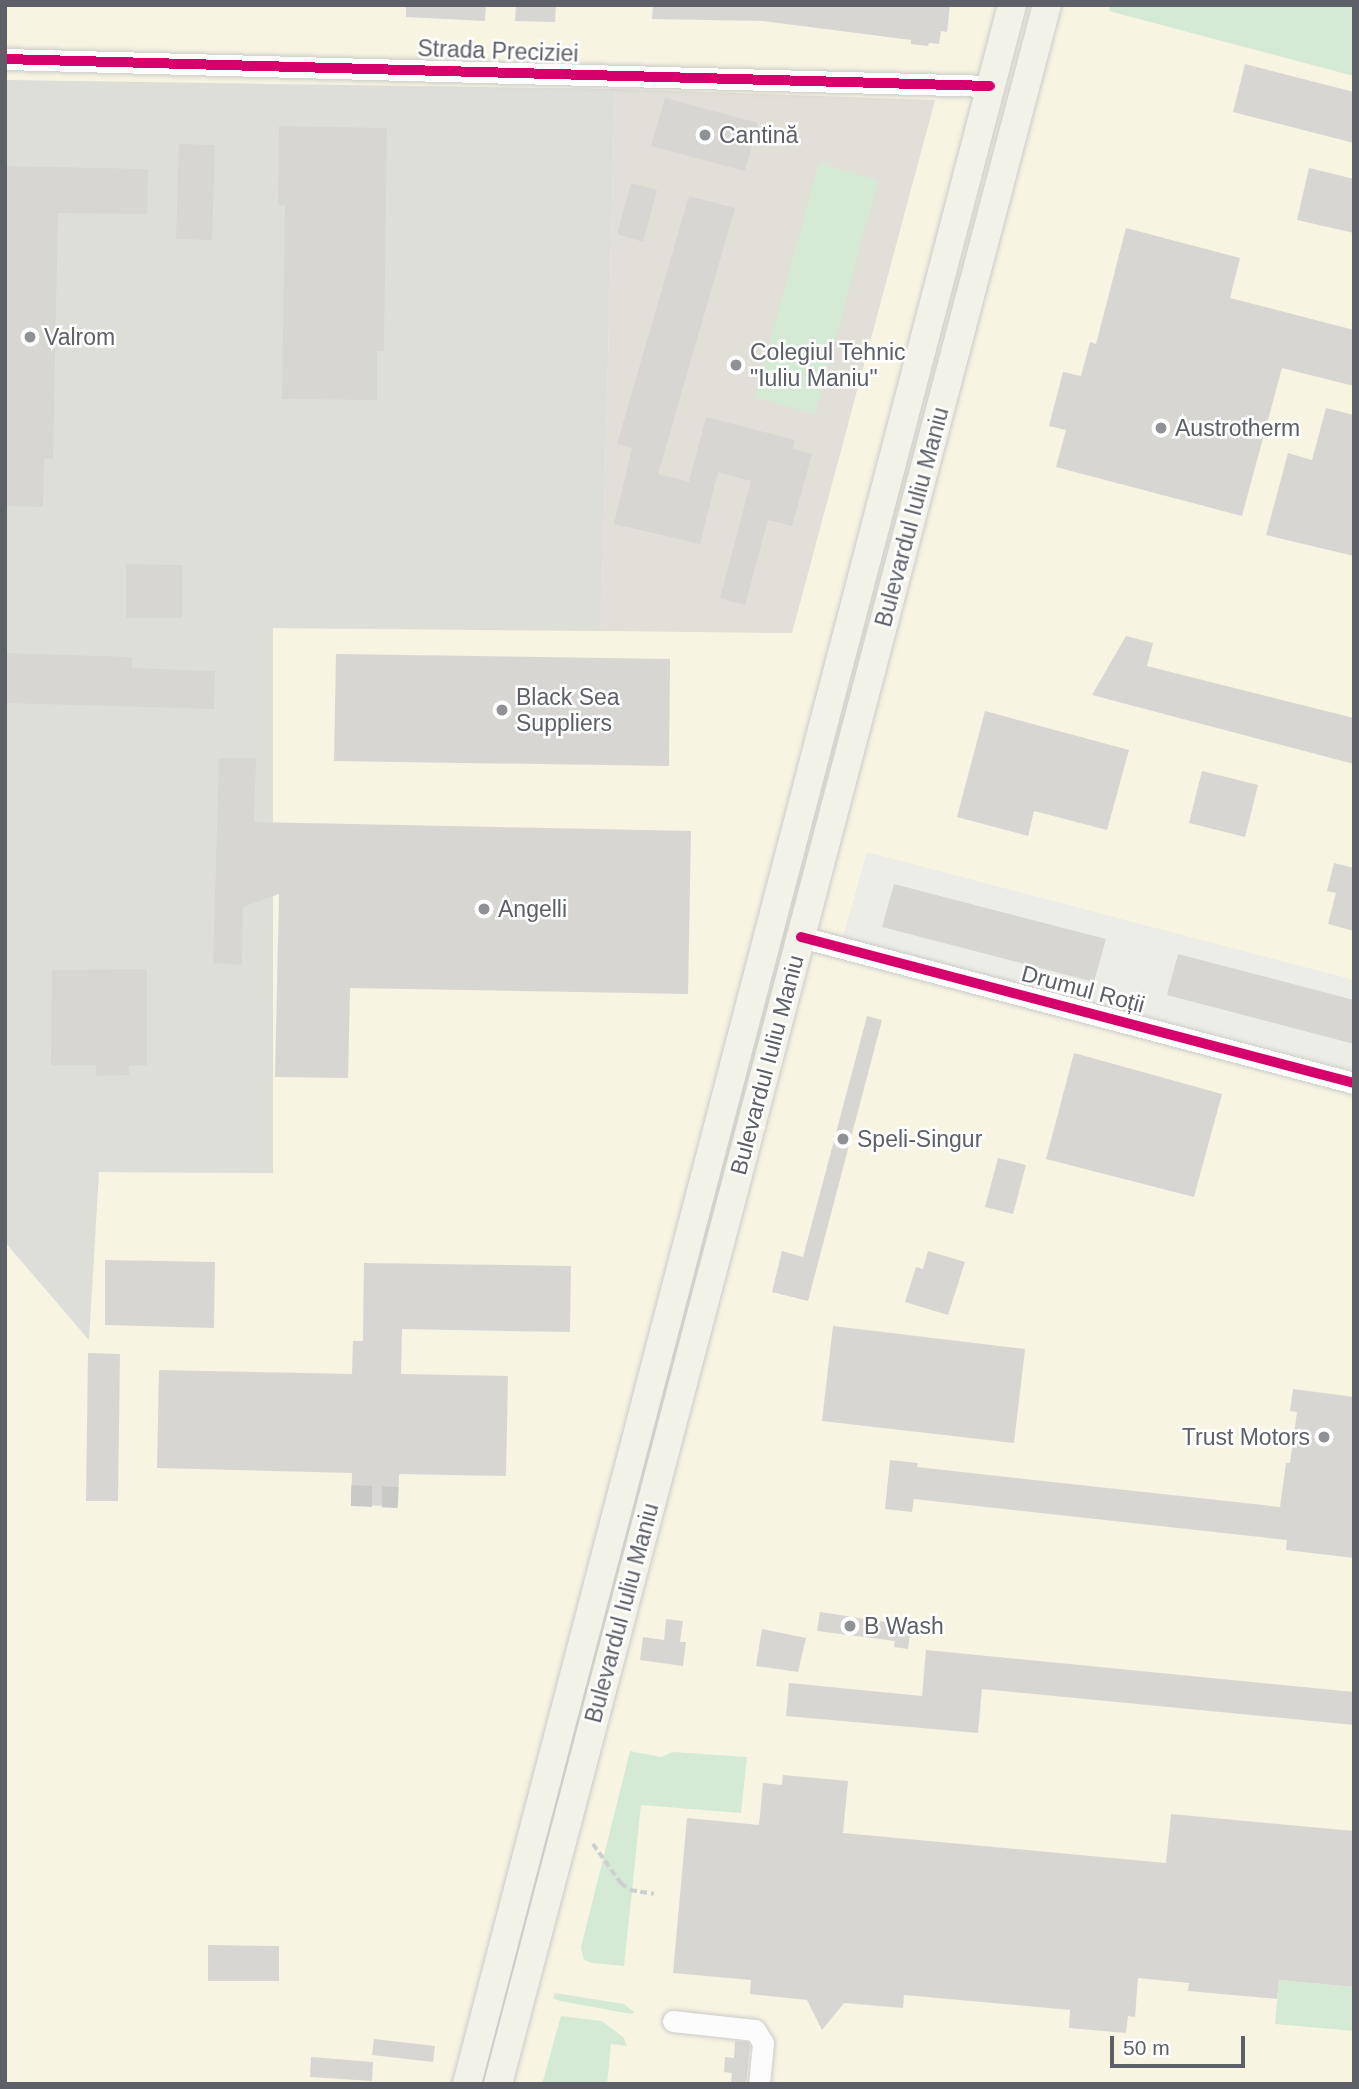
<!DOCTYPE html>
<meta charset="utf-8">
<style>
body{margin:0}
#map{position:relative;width:1359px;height:2089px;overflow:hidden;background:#edede8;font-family:Arial,sans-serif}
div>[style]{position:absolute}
.commercial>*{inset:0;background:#f7f4e1}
.industrial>*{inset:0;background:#deded9}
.education>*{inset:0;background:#e1dfd7}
.green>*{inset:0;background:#d5ead4}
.building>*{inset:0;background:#d7d6d3}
.minor-tunnel>*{height:21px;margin-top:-10.5px;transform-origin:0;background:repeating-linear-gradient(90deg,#c9cac8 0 21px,transparent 0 31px)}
.path>*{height:3.5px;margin-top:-1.75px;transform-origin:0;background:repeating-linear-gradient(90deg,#cbcfcd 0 7px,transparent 0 10.5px)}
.roads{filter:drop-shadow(0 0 2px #cacbca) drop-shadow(0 0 2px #cacbca)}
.minor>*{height:21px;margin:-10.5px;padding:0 10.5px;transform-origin:10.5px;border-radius:10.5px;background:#fcfcfc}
.major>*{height:28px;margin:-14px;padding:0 14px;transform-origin:14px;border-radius:14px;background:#f3f2e8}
.cycleway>*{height:10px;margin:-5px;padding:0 5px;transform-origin:5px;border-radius:5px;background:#d6006c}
.dots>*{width:19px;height:19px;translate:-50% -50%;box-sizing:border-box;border:4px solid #fff;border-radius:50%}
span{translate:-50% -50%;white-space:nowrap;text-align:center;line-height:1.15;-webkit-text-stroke:5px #fff;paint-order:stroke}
.street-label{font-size:23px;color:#5d6066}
.poi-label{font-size:23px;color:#5d6066}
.left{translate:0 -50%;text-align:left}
.right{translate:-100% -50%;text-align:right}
.frame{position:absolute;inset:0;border:7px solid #5d6066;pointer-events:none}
.scale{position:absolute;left:1110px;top:2036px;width:135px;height:32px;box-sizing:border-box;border:4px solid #5d6066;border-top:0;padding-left:9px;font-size:21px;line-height:24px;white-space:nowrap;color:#5d6066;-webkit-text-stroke:5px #fff;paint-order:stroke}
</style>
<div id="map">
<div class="commercial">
<i style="clip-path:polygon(5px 5px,1110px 5px,1109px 11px,1354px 76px,1354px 980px,867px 852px,843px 937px,1354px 1070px,1354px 2084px,5px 2084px,5px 1242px,88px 1339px,99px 1172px,273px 1173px,273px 628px,601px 630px,615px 89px,5px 80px)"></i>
</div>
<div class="industrial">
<i style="clip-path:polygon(5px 80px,615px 89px,601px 631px,273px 628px,273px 1173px,99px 1172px,89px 1340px,5px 1242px)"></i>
</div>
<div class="education">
<i style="clip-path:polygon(615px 89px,935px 100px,792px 633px,601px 631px)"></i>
</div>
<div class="green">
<i style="clip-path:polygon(1110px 5px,1354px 5px,1354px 76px,1109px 11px)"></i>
<i style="clip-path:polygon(819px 163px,878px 180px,815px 414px,755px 397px)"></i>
<i style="clip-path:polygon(630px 1751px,661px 1757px,673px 1752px,747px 1757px,741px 1813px,641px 1805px,624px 1966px,592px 1963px,584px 1960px,581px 1947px)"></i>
<i style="clip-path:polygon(1279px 1980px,1354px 1987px,1354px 2031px,1275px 2024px)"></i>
<i style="clip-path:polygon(555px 1993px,624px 2004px,634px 2012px,631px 2014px,560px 2001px,553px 1998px)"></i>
<i style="clip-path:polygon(561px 2016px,602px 2021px,624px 2038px,627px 2046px,611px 2044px,607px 2084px,542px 2084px)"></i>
</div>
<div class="building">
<i style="clip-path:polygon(406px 5px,486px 5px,485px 21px,406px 17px)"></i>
<i style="clip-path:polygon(516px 5px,556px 5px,555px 22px,515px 21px)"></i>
<i style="clip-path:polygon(653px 5px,950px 5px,947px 32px,941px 31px,939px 44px,929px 43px,928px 46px,911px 44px,911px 40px,763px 21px,652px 19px)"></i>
<i style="clip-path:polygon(1245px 64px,1354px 92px,1354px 143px,1233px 112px)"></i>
<i style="clip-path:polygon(665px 98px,758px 123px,745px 171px,651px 146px)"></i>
<i style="clip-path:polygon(279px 126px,387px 128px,384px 351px,377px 351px,377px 400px,282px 399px,285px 205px,278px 205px)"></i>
<i style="clip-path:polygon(179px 144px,215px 145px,212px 240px,176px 239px)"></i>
<i style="clip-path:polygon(5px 166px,148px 169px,147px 214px,58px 213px,53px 459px,44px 459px,43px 507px,5px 506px)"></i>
<i style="clip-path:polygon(1309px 168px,1354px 179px,1354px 233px,1297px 220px)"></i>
<i style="clip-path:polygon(631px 183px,657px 190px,643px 242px,617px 234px)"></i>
<i style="clip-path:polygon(689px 196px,735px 208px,658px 474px,689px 482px,706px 417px,795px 440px,793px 449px,812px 454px,792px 526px,768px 520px,745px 605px,720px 598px,751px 481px,718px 472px,700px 544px,614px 524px,632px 448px,617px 444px)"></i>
<i style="clip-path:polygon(1126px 228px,1240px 258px,1230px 298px,1354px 330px,1354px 386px,1282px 368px,1242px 516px,1056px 467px,1066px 430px,1049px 426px,1063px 372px,1081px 376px,1090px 342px,1096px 344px)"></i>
<i style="clip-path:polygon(1326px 408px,1354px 415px,1354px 556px,1266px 535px,1288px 453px,1312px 460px)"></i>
<i style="clip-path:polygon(126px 564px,182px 565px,182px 618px,126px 618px)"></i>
<i style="clip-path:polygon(1126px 636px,1153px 643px,1147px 666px,1354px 718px,1354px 764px,1092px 695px)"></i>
<i style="clip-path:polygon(5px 653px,132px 657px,132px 668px,215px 671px,214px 709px,5px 703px)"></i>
<i style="clip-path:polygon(336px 654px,670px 659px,669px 766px,334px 761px)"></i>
<i style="clip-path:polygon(985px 711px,1129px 750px,1107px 830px,1034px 811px,1028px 836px,957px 817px)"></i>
<i style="clip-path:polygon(219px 758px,256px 758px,254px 822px,691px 831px,688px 994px,350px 988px,348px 1078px,275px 1077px,279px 894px,243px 907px,242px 965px,213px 963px)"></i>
<i style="clip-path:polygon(1202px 771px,1258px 785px,1245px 837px,1189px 823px)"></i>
<i style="clip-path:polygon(1334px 863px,1354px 868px,1354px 931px,1328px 924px,1336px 893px,1327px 891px)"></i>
<i style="clip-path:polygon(894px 884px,1106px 939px,1094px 982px,882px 927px)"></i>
<i style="clip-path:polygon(1178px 954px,1354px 1000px,1354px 1044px,1167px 995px)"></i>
<i style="clip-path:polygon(147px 969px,147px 1065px,129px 1066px,129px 1075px,96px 1076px,96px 1065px,51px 1065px,52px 970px)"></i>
<i style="clip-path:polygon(867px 1016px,882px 1020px,808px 1301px,772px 1292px,782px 1251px,803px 1257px)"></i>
<i style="clip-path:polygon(1074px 1053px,1222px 1094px,1194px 1197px,1046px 1159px)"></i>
<i style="clip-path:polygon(998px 1158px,1026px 1165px,1013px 1214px,985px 1207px)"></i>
<i style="clip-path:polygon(928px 1251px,965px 1262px,948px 1315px,905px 1302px,916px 1267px,923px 1269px)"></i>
<i style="clip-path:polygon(105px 1260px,215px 1262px,214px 1328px,105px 1325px)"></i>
<i style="clip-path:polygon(364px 1263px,571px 1266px,570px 1332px,402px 1329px,401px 1374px,508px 1376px,506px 1476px,399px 1474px,398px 1506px,351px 1505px,352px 1473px,157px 1468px,159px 1370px,352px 1374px,353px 1341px,363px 1341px)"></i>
<i style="clip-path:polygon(833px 1326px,1025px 1349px,1014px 1443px,822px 1421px)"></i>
<i style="clip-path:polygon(88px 1353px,120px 1354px,118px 1501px,86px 1501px)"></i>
<i style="clip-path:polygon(1293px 1389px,1354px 1397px,1354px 1558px,1286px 1550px,1287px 1540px,914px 1499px,912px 1512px,885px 1509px,890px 1460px,918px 1463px,917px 1467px,1280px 1507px,1286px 1463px,1290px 1463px,1297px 1412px,1290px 1411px)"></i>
<i style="clip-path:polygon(820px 1612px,911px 1626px,908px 1649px,894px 1647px,895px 1641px,817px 1631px)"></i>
<i style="clip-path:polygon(666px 1619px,683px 1621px,680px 1642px,686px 1642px,683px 1666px,640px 1660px,643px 1637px,664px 1640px)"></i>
<i style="clip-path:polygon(762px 1629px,806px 1638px,798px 1672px,756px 1666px)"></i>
<i style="clip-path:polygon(926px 1650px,1354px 1692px,1354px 1725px,982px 1689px,978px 1733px,786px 1716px,789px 1683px,922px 1696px)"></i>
<i style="clip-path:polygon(783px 1775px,848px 1781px,843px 1833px,1166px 1863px,1171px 1814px,1354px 1831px,1354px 1987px,1279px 1980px,1277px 1999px,1188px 1991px,1189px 1983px,1138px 1978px,1135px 2017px,1128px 2016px,1126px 2033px,1069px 2028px,1070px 2010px,904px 1995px,903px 2008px,844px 2003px,822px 2030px,807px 2000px,750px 1994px,751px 1980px,673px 1973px,687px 1818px,759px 1825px,763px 1783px,782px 1785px)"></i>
<i style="clip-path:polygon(208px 1945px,279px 1946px,279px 1981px,208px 1981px)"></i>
<i style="clip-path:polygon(374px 2039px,435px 2046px,433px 2062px,372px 2055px)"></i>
<i style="clip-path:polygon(735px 2041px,747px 2042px,750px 2046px,746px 2084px,731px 2084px,732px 2073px,724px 2072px,725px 2057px,734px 2058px)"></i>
<i style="clip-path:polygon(311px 2057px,373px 2062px,372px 2081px,310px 2077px)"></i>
</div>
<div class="minor-tunnel">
<i style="left:351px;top:1495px;width:47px;rotate:2.4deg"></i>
</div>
<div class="path">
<i style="left:593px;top:1844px;width:48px;rotate:54.3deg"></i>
<i style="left:621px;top:1883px;width:11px;rotate:38deg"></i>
<i style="left:630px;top:1890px;width:24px;rotate:9deg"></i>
</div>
<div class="roads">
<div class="minor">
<i style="left:5px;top:59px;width:985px;rotate:1.57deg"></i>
<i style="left:801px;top:937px;width:572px;rotate:14.79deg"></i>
<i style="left:673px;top:2021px;width:82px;rotate:6.3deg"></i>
<i style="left:755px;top:2030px;width:15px;rotate:58deg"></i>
<i style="left:763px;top:2043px;width:41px;rotate:95.6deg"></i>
</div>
<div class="major">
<i style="left:467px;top:2084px;width:2149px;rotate:-75.31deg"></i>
<i style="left:498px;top:2084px;width:2150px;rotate:-75.21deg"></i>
</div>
</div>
<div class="cycleway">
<i style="left:5px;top:59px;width:985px;rotate:1.57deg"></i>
<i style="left:801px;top:937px;width:572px;rotate:14.79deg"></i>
</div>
<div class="dots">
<i style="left:705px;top:135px;background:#8f9194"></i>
<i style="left:30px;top:337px;background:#8f9194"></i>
<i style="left:736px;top:365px;background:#8f9194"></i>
<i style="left:1161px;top:428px;background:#8f9194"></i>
<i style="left:502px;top:710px;background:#8f9194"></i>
<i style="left:484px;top:909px;background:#8f9194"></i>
<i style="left:843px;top:1139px;background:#8f9194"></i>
<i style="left:1324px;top:1437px;background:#8f9194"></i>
<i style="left:850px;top:1626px;background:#8f9194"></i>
</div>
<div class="street-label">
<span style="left:498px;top:51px;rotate:2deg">Strada Preciziei</span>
<span style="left:912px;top:517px;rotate:-75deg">Bulevardul Iuliu Maniu</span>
<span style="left:1083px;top:989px;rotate:15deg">Drumul Roții</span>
<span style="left:767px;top:1065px;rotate:-75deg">Bulevardul Iuliu Maniu</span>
<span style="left:622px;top:1613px;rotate:-75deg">Bulevardul Iuliu Maniu</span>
</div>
<div class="poi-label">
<span class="left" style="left:719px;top:135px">Cantină</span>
<span class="left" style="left:44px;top:337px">Valrom</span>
<span class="left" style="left:750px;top:365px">Colegiul Tehnic<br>"Iuliu Maniu"</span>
<span class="left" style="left:1175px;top:428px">Austrotherm</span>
<span class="left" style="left:516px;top:710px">Black Sea<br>Suppliers</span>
<span class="left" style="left:498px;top:909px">Angelli</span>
<span class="left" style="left:857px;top:1139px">Speli-Singur</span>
<span class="right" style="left:1310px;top:1437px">Trust Motors</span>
<span class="left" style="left:864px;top:1626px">B Wash</span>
</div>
<div class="frame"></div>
<div class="scale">50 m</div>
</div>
